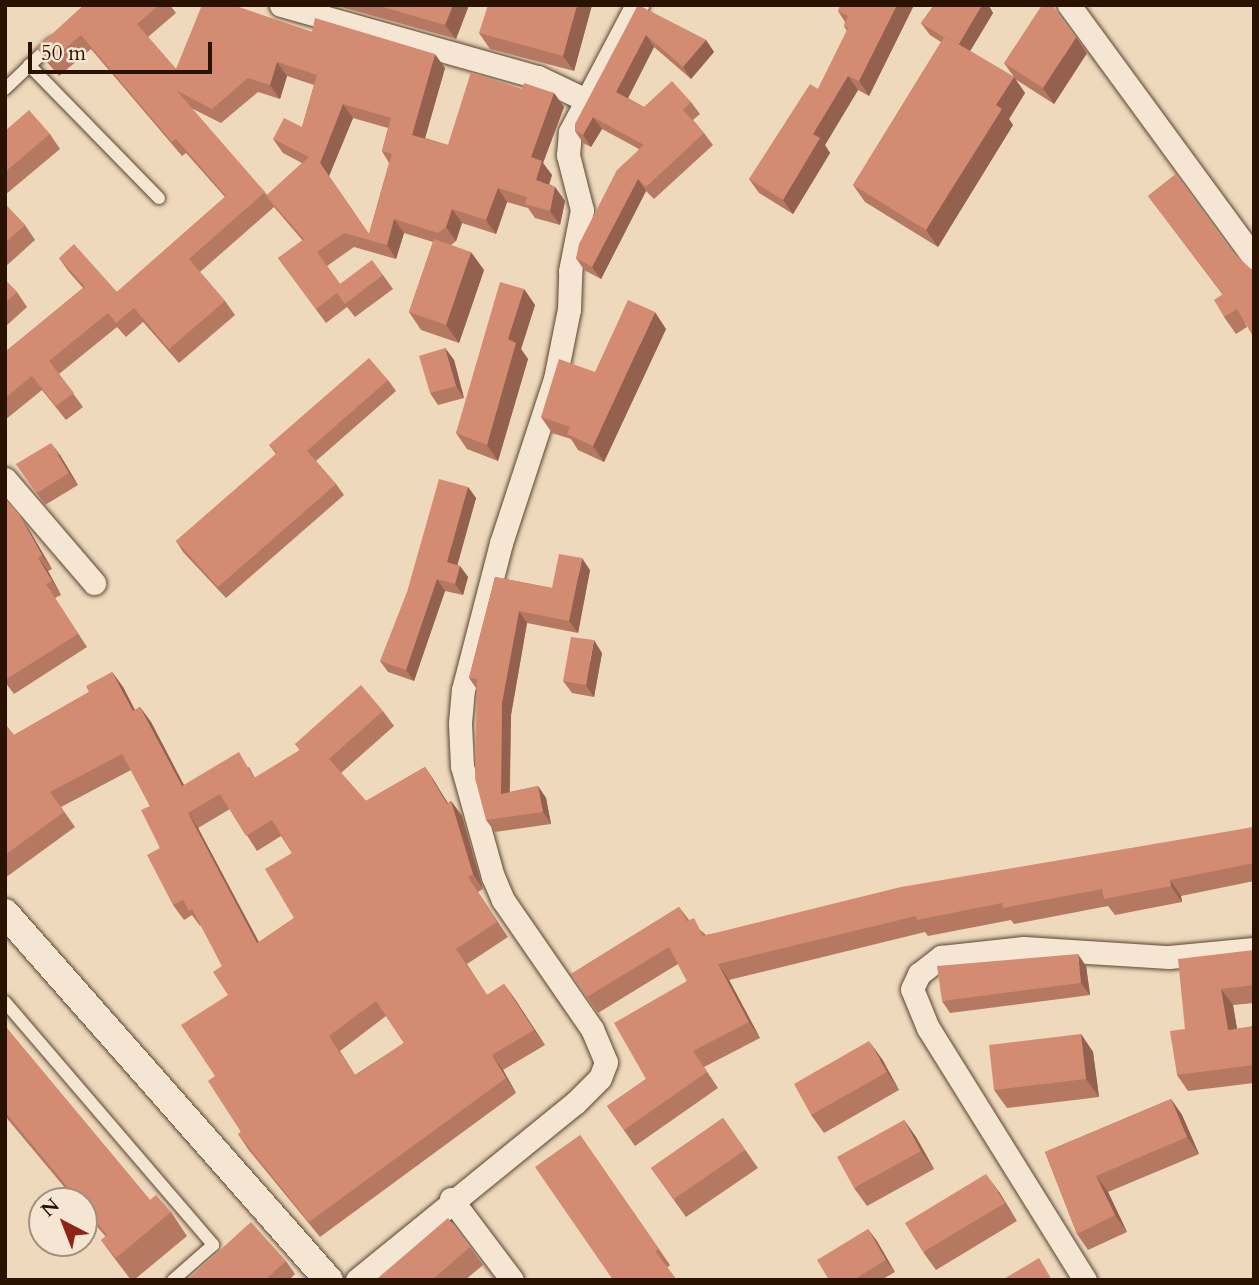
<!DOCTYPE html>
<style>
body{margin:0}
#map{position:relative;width:1259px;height:1285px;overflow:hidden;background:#eed9bc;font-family:Cardo,serif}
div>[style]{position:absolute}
.roads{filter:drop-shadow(0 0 2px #5b4430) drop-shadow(0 0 2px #5b4430)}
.service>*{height:12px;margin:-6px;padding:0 6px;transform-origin:6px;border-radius:6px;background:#f4e6d3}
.minor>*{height:23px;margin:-11.5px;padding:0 11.5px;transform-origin:11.5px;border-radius:11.5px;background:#f4e6d3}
.tertiary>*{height:28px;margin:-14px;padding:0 14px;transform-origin:14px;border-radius:14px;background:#f4e6d3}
.wall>*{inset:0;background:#b57861}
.shaded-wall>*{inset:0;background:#94614f}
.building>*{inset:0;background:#d38b71}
span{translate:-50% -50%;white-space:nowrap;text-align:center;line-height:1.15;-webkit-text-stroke:5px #f4e6d3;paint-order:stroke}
.frame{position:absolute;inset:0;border:7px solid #2a1201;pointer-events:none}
.north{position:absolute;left:28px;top:1187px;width:70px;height:70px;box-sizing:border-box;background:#f4e6d3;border:2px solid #a3917f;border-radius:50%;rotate:318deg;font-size:19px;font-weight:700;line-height:28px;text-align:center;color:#2a1201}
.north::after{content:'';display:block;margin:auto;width:24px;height:32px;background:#8f2418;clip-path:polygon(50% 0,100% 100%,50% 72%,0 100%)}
.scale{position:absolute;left:28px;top:42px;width:184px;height:32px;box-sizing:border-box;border:4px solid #2a1201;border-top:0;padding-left:9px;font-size:21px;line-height:24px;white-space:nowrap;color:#2a1201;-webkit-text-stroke:5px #f4e6d3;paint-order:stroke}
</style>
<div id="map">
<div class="roads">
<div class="service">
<i style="left:29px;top:65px;width:186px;rotate:45.7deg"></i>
<i style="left:5px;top:89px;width:66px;rotate:-43.8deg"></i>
<i style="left:5px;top:1002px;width:320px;rotate:49.4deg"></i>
<i style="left:213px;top:1245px;width:53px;rotate:138.8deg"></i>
</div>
<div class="minor">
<i style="left:281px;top:5px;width:267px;rotate:15.7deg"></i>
<i style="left:538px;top:77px;width:53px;rotate:25.6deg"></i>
<i style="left:1069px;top:5px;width:313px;rotate:53.8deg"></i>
<i style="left:5px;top:479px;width:137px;rotate:49.4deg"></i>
<i style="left:451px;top:1199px;width:101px;rotate:53deg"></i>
<i style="left:357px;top:1280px;width:281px;rotate:-39.1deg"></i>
<i style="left:575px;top:1103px;width:35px;rotate:-45deg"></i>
<i style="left:600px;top:1078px;width:17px;rotate:-69deg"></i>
<i style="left:606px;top:1062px;width:36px;rotate:-113deg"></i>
<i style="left:592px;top:1029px;width:157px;rotate:-124.6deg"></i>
<i style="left:503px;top:900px;width:25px;rotate:-113deg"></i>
<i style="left:493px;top:877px;width:115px;rotate:-105.6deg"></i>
<i style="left:462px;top:766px;width:43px;rotate:-92.7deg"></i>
<i style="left:460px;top:723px;width:33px;rotate:-85deg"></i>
<i style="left:463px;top:690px;width:152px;rotate:-75.5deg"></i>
<i style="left:501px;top:543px;width:173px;rotate:-71.8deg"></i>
<i style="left:555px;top:379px;width:71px;rotate:-78.7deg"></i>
<i style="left:569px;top:309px;width:38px;rotate:-88deg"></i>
<i style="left:570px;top:271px;width:62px;rotate:-78.9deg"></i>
<i style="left:582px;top:210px;width:57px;rotate:-104.3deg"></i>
<i style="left:568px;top:155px;width:23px;rotate:-85deg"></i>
<i style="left:570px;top:132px;width:144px;rotate:-62.2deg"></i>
<i style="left:1085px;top:1280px;width:297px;rotate:-121.9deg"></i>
<i style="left:928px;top:1028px;width:42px;rotate:-112.3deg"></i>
<i style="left:912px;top:989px;width:17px;rotate:-65deg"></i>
<i style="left:919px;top:974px;width:28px;rotate:-38deg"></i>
<i style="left:941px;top:957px;width:83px;rotate:-6.2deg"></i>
<i style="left:1024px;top:948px;width:145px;rotate:3.6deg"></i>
<i style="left:1169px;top:957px;width:85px;rotate:-5.4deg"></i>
</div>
<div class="tertiary">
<i style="left:5px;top:913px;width:490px;rotate:48.6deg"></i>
</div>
</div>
<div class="wall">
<i style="clip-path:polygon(evenodd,84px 5px,170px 5px,176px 13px,148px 37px,176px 69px,237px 7px,312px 32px,445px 68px,425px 138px,448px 145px,522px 89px,554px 93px,564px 107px,543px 163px,552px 175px,549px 184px,555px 187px,565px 201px,560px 225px,535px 218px,528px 208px,507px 202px,496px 234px,462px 223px,456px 241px,451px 245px,484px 270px,459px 343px,421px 330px,409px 312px,433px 242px,404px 233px,396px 259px,354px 247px,327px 266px,340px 284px,383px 275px,393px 289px,355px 317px,347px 307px,326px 323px,278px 258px,303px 241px,274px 207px,200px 272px,225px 301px,235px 315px,179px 363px,143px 322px,126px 337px,117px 327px,59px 374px,83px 407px,66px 420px,42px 390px,5px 420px,5px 352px,83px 288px,69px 272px,59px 258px,117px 292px,225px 197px,186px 153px,182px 156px,91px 49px,59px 76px,47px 62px,37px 48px,84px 5px,287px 76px,314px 85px,302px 127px,273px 139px,283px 153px,302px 163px,267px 195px,191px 108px,221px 123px,258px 92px,280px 99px,287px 76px,84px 5px,353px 118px,388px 128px,382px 151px,389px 163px,369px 234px,329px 176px,353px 118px)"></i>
<i style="clip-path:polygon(340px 5px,469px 5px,456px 39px,341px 7px)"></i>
<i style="clip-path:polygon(592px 5px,574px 71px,490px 49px,479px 33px)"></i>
<i style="clip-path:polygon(638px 5px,706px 40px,714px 52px,691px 79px,654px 47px,628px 98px,644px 107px,691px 102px,700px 114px,693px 120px,704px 133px,713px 145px,654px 199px,646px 191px,601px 279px,584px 270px,576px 258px,639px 149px,602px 129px,591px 147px,583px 143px,575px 131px)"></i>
<i style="clip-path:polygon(914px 5px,869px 96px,858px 90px,825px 145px,830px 153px,793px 214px,759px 193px,749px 179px,818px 89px,847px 31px,844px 26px,845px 22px,838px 11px)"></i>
<i style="clip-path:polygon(934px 5px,990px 5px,989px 6px,993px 13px,970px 51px,1014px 77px,1004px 63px,1087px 53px,1054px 104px,1015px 79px,1025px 93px,1009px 119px,1013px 125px,938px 247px,865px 202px,853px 185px,941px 42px,930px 35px,921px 23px)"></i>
<i style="clip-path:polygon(5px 131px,50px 134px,60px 149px,5px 195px)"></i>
<i style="clip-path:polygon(1176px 174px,1247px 327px,1236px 334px,1224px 317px,1223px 295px,1148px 196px)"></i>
<i style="clip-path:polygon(5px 204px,25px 225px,35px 240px,5px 267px)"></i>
<i style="clip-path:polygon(5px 280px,17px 292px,27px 307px,5px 327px)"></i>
<i style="clip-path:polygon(524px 289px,535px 305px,521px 349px,528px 359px,498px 461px,467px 449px,456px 433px)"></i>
<i style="clip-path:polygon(666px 329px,604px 462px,578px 450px,571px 439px,552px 433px,541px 417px,595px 372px)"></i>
<i style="clip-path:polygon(445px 348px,454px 360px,464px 398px,438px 405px,430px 393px)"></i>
<i style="clip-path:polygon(388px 380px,396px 391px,316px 461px,336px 484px,344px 495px,226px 598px,183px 552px,176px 541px,276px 454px,269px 445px)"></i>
<i style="clip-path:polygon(60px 455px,78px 485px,45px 505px,16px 464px)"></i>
<i style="clip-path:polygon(468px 487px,476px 498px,457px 565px,460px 566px,468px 577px,463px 595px,445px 591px,414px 681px,388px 672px,380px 661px)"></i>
<i style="clip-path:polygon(5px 498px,28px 528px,52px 569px,48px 571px,61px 595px,55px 598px,87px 647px,14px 694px,5px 682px)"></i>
<i style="clip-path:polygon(590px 570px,578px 633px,527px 623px,511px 715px,510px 792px,538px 786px,546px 798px,551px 824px,495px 832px,486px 820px,476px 688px,469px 678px,495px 577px,552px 588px)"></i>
<i style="clip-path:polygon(602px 653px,594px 697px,572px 693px,563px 681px)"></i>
<i style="clip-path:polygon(evenodd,112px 672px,123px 687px,135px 710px,140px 707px,151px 722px,184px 785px,249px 767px,255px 778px,300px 750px,295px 744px,383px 711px,394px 726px,341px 773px,366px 801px,425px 767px,448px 803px,451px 801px,462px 816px,483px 889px,478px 892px,508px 937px,467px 964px,487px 995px,504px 984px,545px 1045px,503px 1070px,516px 1093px,320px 1237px,248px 1149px,238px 1134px,241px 1132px,215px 1076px,228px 995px,222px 966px,201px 925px,200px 926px,192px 915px,184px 920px,173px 905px,150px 806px,131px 770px,61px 807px,75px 827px,5px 878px,5px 724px,14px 735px,89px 692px,112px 672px,230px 809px,257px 851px,281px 836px,292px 853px,294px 918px,259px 942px,198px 828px,230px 809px,112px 672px,386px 1016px,404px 1043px,355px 1075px,340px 1051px,386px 1016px)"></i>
<i style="clip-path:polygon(1254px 827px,1254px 881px,1181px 896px,1182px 902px,1115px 915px,1108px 906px,1014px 924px,1011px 920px,928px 936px,925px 932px,729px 980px,760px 1038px,704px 1067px,718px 1088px,635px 1146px,607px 1106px,646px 1079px,687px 981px,678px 964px,598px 1013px,571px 974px,679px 907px,689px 920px,706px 935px)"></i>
<i style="clip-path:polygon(1254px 950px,1254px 1003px,1233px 1005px,1237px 1029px,1254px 1026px,1254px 1083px,1188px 1091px,1177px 1075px,1185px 1029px)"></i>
<i style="clip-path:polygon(1086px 966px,1090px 995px,950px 1013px,942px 1001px)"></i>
<i style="clip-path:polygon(5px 1026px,150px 1200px,171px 1212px,187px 1236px,134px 1280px,131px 1280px,118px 1263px,101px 1240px,106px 1237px,84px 1211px,84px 1201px,76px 1201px,5px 1116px)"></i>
<i style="clip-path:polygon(1081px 1034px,1093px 1052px,1099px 1097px,1007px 1108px,994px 1090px)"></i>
<i style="clip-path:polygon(882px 1059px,899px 1090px,824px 1133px,811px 1115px)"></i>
<i style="clip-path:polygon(1171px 1099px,1182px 1115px,1199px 1154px,1108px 1192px,1127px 1232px,1088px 1250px,1077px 1234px,1045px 1152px)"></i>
<i style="clip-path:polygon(723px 1118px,758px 1168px,686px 1217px,651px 1168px)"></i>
<i style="clip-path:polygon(904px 1120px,916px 1137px,934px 1169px,867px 1206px,854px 1188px)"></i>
<i style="clip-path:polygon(580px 1135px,670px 1265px,668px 1267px,613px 1280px)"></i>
<i style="clip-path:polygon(999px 1192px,1017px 1221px,936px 1270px,923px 1252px)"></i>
<i style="clip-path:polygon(868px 1229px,895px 1272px,881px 1280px,829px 1280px)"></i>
<i style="clip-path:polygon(470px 1247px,483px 1265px,465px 1280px,379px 1280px)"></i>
<i style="clip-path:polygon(286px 1261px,295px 1274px,289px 1280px,187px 1280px)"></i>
</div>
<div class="shaded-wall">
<i style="clip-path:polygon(453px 5px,469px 5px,456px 39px,445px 25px)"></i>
<i style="clip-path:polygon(577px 5px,592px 5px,574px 71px,563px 56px)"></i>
<i style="clip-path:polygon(897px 5px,914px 5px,869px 96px,859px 81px)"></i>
<i style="clip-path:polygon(982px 5px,990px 5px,989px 6px,993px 13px,966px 58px,957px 46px)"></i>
<i style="clip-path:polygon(646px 35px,654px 47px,625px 104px,616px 92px)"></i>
<i style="clip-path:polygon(1076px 37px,1087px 53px,1054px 104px,1043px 88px)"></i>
<i style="clip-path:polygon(706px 40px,714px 52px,691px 79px,683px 67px)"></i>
<i style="clip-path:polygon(435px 54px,445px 68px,422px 149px,412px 135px)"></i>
<i style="clip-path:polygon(277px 62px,287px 76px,280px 99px,270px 85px)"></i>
<i style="clip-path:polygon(848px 76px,858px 90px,825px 145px,830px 153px,793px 214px,783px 200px,813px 134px)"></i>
<i style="clip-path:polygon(1014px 77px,1025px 93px,1009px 119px,1013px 125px,938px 247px,926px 230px,996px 105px)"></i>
<i style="clip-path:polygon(554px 93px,564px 107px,543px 163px,552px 175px,546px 194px,536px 180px,531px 157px)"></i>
<i style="clip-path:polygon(343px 104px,353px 118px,329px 176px,379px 248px,320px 163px)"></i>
<i style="clip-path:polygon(593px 117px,602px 129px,591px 147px,583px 135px)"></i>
<i style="clip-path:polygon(638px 179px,646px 191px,601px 279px,592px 267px)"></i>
<i style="clip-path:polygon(555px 187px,565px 201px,560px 225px,550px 211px)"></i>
<i style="clip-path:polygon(498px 188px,507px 202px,496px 234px,486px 220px)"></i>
<i style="clip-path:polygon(452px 209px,462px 223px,456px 241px,446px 227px)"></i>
<i style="clip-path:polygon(394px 219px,404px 233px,396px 259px,387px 245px)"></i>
<i style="clip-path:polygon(471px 252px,484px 270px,459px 343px,446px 325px)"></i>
<i style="clip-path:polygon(524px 289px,535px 305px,521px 349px,528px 359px,498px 461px,487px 445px,508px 339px)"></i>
<i style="clip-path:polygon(655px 312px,666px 329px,604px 462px,593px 446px)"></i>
<i style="clip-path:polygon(445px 348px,454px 360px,464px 398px,456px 386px)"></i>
<i style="clip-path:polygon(51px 443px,60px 455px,78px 485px,69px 473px)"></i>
<i style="clip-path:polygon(468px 487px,476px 498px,455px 574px,447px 562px)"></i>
<i style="clip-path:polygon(19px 514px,28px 528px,52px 569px,42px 555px)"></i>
<i style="clip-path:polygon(38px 558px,48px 571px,61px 595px,52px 581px)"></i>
<i style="clip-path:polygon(582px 558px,590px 570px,578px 633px,569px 621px)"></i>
<i style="clip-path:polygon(460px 566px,468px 577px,463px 595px,455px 584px)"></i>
<i style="clip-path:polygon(437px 579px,445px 591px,414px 681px,406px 670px)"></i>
<i style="clip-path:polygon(519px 611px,527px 623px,511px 715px,509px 806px,501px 794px,502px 703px)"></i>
<i style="clip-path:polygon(594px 640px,602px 653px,594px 697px,586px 685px)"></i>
<i style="clip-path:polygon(112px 672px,123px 687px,143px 726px,133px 711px)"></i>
<i style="clip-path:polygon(140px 707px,151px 722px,192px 801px,182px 786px)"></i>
<i style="clip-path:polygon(425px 767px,435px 782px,455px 816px,451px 801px,462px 816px,483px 889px,473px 874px,447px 804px)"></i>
<i style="clip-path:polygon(538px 786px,546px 798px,551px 824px,543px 812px)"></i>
<i style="clip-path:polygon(188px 813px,198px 828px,267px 958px,257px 943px)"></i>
<i style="clip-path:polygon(1170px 880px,1181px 896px,1182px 902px,1171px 886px)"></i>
<i style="clip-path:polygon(1078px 954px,1086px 966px,1090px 995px,1081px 983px)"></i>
<i style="clip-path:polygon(718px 964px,729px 980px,760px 1038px,749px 1022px)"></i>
<i style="clip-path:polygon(504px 984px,515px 999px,545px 1045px,534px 1030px)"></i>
<i style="clip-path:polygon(1221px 989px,1233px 1005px,1240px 1047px,1228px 1030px)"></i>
<i style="clip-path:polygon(1081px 1034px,1093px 1052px,1099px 1097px,1086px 1079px)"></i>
<i style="clip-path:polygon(869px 1041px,882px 1059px,899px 1090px,887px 1072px)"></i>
<i style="clip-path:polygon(492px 1055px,503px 1070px,516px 1093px,506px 1078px)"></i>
<i style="clip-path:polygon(1171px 1099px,1182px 1115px,1199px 1154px,1187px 1137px)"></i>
<i style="clip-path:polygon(904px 1120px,916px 1137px,934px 1169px,921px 1151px)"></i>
<i style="clip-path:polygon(986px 1174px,999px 1192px,1017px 1221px,1005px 1203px)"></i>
<i style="clip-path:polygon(1096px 1176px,1108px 1192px,1127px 1232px,1115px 1215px)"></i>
<i style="clip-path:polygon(868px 1229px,877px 1241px,895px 1272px,886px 1260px)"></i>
</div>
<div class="building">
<i style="clip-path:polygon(evenodd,84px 5px,159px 5px,137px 24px,176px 69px,202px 5px,233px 5px,312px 32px,315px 18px,435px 54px,412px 135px,448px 145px,471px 72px,522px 89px,524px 83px,554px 93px,531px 157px,542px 161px,536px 180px,555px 187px,550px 211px,525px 204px,527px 197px,498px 188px,486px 220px,452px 209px,446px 227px,438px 233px,394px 219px,387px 245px,344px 233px,317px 252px,340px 284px,372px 260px,383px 275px,345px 304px,337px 293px,316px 309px,278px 258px,304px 239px,266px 196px,309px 157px,273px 139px,284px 118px,302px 127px,317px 75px,277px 62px,270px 85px,248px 78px,212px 109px,177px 91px,265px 192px,189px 259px,225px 301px,169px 349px,134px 308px,116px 323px,108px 313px,49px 361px,74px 393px,56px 406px,32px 376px,5px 398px,5px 352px,85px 287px,59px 258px,74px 244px,117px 292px,226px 196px,176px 139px,172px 142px,81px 35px,49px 62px,37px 48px,84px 5px,343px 104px,391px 118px,382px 151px,392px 154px,369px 234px,320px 163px,343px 104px)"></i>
<i style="clip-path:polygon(376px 5px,453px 5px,445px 25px)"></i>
<i style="clip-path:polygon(488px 5px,577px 5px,563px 56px,479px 33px)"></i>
<i style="clip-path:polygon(638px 5px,706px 40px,683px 67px,646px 35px,616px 92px,644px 107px,672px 81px,691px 102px,683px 110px,704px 133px,646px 187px,638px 179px,592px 267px,576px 258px,579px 244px,617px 170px,644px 145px,593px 117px,583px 135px,575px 131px,575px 124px)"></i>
<i style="clip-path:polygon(840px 5px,897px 5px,859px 81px,848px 76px,813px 134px,820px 138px,783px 200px,749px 179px,810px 84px,818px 89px,848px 28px,844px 26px,848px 16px,838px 11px)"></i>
<i style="clip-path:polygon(934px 5px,982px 5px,959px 44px,945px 36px,945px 38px,921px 23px)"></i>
<i style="clip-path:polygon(1042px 5px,1052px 5px,1076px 37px,1043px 88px,1004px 63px)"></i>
<i style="clip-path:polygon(945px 36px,1014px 77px,996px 105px,1002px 109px,926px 230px,853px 185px)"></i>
<i style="clip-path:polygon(29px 110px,50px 134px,5px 172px,5px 131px)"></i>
<i style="clip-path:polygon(1176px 174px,1231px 250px,1254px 272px,1254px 338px,1237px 309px,1224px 317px,1214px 300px,1223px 294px,1148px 196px)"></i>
<i style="clip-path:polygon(5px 204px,25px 225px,5px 243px)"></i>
<i style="clip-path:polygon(434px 239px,471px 252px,446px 325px,409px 312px)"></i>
<i style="clip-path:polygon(5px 280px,17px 292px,5px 303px)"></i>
<i style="clip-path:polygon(500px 282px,524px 289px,508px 339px,516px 343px,487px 445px,456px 433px)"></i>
<i style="clip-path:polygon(628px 300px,655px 312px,593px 446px,567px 434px,570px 427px,541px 417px,559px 359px,595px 372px)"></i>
<i style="clip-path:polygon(445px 348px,456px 386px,430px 393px,419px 356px)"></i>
<i style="clip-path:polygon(369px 358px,388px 380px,307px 451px,336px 484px,218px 587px,176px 541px,277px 453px,269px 445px)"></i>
<i style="clip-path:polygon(51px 443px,69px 473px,37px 493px,16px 464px)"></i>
<i style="clip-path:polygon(439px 479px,468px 487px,447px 562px,460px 566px,455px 584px,437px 579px,406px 670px,380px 661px,407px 592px)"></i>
<i style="clip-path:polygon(5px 498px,19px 514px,42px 555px,38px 558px,52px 581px,46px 584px,78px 634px,5px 680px)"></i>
<i style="clip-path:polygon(559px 554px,582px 558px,569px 621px,519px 611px,502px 703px,501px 794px,538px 786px,543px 812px,486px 820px,475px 778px,477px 679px,469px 678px,495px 577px,552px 588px)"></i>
<i style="clip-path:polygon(571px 637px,594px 640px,586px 685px,563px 681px)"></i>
<i style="clip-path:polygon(evenodd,112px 672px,133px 711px,140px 707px,182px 786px,239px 752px,254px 778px,300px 750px,295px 744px,361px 685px,383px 711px,329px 759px,366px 801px,425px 767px,447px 804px,451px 801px,473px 874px,468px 877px,497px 922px,456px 949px,487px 995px,504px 984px,534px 1030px,492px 1055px,506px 1078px,309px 1222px,238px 1134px,241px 1132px,208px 1081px,215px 1076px,181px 1025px,228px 995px,213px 972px,222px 966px,192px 909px,189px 911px,183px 900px,173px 905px,147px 855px,160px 848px,141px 810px,150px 806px,122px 754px,50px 792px,64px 812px,5px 855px,5px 724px,14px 735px,89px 692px,86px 686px,112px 672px,220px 794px,246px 836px,272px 820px,292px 853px,265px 869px,294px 918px,257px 943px,188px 813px,220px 794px,112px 672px,376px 1001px,404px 1043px,355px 1076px,329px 1036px,376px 1001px)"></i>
<i style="clip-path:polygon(1254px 827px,1254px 863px,1170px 880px,1171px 886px,1104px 899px,1102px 889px,1003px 908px,1002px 903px,917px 920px,916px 916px,718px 964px,749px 1022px,693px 1051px,707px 1072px,624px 1130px,607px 1106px,646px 1079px,614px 1023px,687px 981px,669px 947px,587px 997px,571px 974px,679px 907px,687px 921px,694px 918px,703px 936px,901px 887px)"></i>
<i style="clip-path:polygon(1254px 950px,1254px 985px,1221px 989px,1228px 1030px,1254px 1026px,1254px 1065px,1177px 1075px,1170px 1031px,1185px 1029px,1178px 959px)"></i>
<i style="clip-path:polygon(1078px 954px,1081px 983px,942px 1001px,937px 966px)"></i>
<i style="clip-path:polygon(5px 1026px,150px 1200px,156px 1195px,171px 1212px,116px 1258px,101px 1240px,107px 1235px,84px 1207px,84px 1201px,79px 1201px,5px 1112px)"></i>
<i style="clip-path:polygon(1081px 1034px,1086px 1079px,994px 1090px,989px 1045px)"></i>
<i style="clip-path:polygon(869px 1041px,887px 1072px,811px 1115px,794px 1084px)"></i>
<i style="clip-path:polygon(1171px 1099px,1187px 1137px,1096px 1176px,1115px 1215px,1077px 1234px,1045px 1152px)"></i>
<i style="clip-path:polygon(723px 1118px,745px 1150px,674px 1199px,651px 1168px)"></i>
<i style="clip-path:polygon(904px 1120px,921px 1151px,854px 1188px,837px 1157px)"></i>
<i style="clip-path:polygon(580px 1135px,659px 1249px,655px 1251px,677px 1280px,613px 1280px,535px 1167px)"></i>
<i style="clip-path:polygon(986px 1174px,1005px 1203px,923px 1252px,905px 1223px)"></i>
<i style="clip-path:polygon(448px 1218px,470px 1247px,432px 1280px,380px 1280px,378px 1278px)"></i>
<i style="clip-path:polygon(251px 1222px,286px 1261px,265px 1280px,187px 1280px)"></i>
<i style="clip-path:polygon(868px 1229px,886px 1260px,853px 1280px,829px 1280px,817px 1260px)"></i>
<i style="clip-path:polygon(1039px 1258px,1052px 1280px,1002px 1280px)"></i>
</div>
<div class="frame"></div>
<div class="north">N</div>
<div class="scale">50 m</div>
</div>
